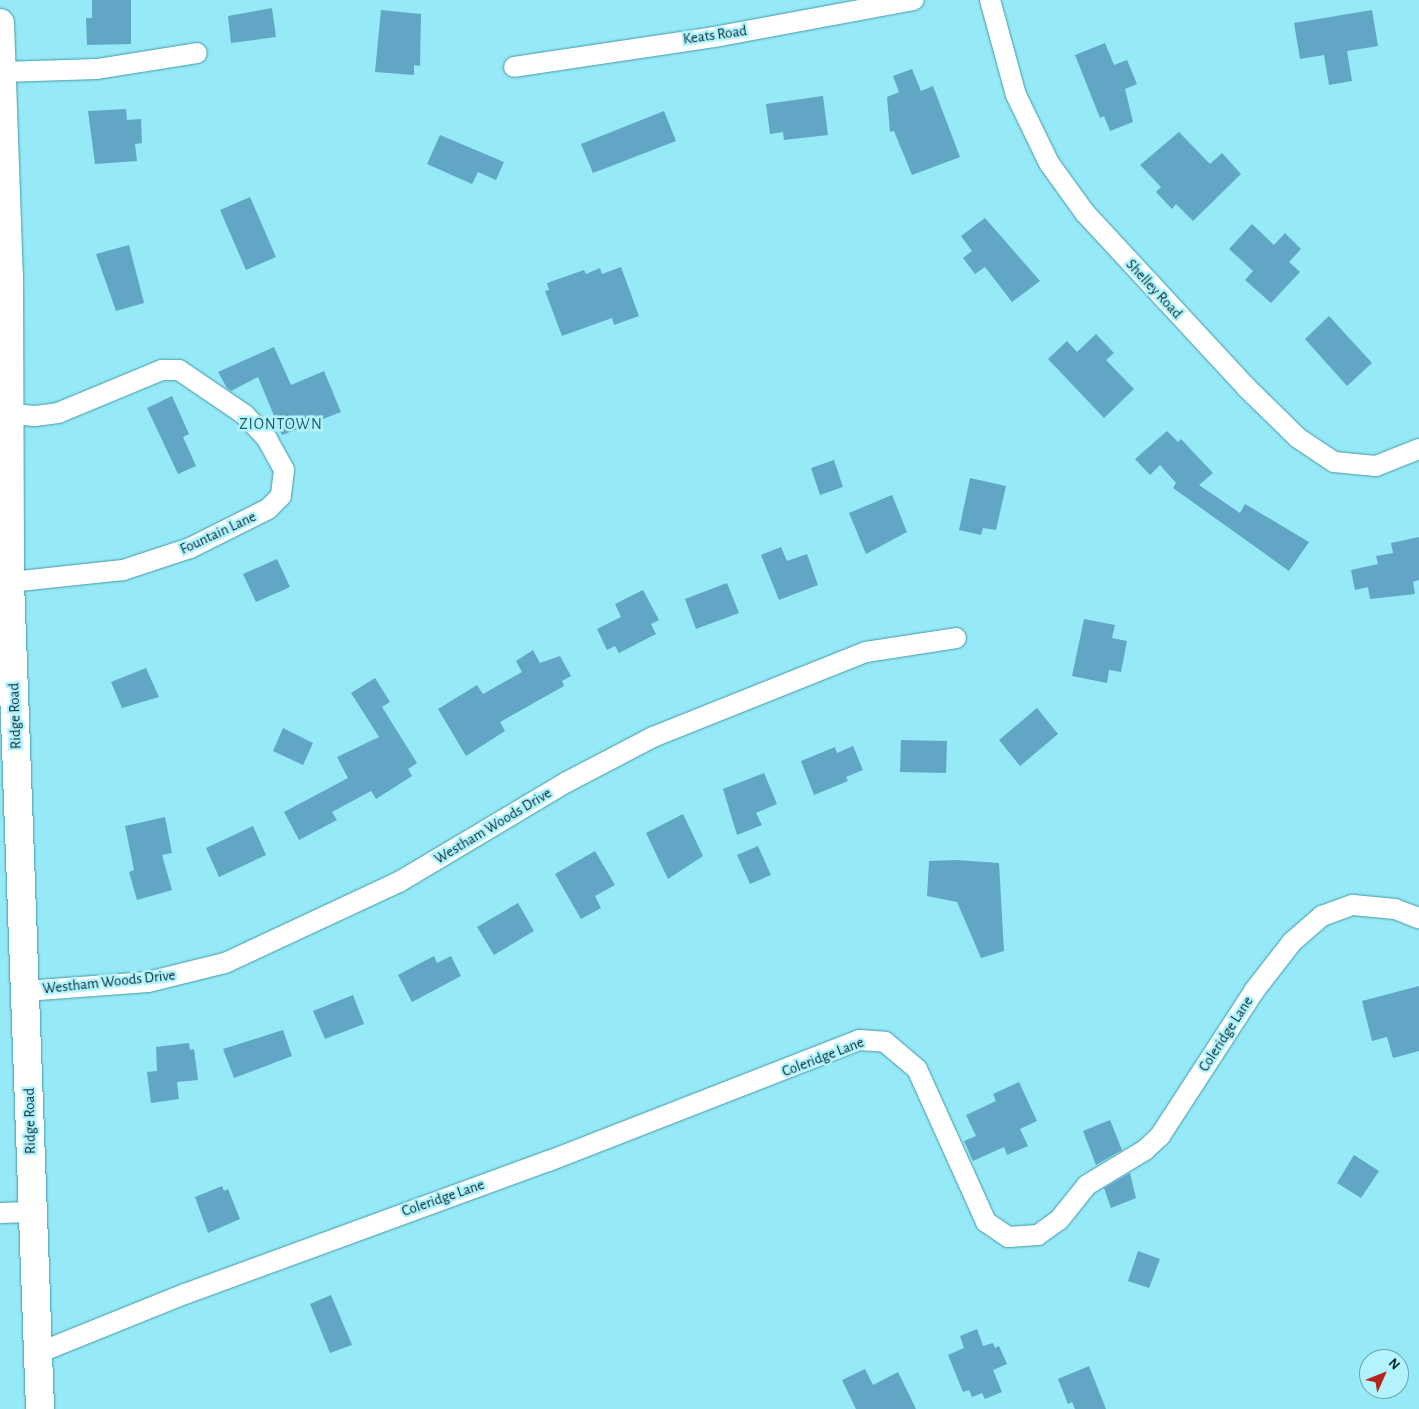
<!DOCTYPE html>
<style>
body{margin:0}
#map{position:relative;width:1419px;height:1409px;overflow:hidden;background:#96e9f7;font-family:"Alegreya Sans",sans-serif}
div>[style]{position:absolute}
.building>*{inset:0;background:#62a6c5}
.roads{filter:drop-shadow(0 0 1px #469aa7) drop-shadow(0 0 1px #469aa7)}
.street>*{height:20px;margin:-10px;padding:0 10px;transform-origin:10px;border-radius:10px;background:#fff}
.secondary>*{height:28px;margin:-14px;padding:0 14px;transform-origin:14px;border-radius:14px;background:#fff}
span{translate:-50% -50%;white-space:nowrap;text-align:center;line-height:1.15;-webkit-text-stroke:5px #b2f3fe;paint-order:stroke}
.street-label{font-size:15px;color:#04292f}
.neighbourhood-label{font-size:16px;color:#1b5d67;letter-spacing:1px}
.north{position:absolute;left:1359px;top:1349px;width:50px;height:50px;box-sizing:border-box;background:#b2f3fe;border:1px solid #6ca2ab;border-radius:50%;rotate:46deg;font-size:14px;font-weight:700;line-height:20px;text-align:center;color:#04292f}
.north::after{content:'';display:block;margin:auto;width:18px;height:22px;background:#b4261b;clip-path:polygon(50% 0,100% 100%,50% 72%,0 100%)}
</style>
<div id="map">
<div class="building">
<i style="clip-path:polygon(92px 0,131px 0,131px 44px,87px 45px,86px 18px,92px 18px)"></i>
<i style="clip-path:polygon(272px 8px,276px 37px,231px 43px,228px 16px)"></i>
<i style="clip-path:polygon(381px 10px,421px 14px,420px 66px,414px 65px,414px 75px,375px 72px)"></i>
<i style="clip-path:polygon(1372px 10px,1378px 46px,1347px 51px,1352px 81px,1329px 85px,1324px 55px,1300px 59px,1294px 23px)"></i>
<i style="clip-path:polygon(1105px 43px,1114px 65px,1127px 60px,1137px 84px,1125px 89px,1133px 122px,1110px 131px,1104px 116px,1100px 118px,1075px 55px)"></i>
<i style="clip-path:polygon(912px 69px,921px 91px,933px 86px,960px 157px,912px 175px,894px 131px,890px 132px,887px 97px,899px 92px,893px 76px)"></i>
<i style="clip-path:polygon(823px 96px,828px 135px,784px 140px,783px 132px,770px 134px,766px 104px)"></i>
<i style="clip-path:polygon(126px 109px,127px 120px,141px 119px,142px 143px,135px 144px,137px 161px,95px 164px,88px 111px)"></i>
<i style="clip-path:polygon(664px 111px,676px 141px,593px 173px,581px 144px)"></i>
<i style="clip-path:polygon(1179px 132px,1210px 164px,1222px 153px,1241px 174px,1193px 221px,1176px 204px,1172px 209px,1156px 192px,1161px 187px,1140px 165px)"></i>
<i style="clip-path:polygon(440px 135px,504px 162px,496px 180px,478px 172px,472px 184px,427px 164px)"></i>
<i style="clip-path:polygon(250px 197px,276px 257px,246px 270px,220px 210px)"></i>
<i style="clip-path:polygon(985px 218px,1040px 281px,1012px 302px,985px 267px,975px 274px,963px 258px,972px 251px,961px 236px)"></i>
<i style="clip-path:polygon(1252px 224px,1274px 245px,1285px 233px,1301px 249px,1289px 262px,1300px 272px,1271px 303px,1245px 280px,1253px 271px,1229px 249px)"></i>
<i style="clip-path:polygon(129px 245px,144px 303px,116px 311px,96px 254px)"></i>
<i style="clip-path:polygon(621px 267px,639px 316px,614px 325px,612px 318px,562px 336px,545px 291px,549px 290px,547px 283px,584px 270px,586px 274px,600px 268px,602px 274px)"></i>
<i style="clip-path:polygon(1329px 316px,1372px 363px,1347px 386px,1305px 339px)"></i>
<i style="clip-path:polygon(1096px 334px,1114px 353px,1106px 360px,1134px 389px,1104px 418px,1048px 359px,1067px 341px,1077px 352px)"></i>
<i style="clip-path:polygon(274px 347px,291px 385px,324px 371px,341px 412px,282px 435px,258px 377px,231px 391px,227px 388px,218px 372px)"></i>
<i style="clip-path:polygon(172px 396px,189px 434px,183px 437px,196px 466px,178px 474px,147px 408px)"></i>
<i style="clip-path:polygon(1167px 431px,1178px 442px,1181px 439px,1213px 473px,1199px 485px,1240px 513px,1245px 504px,1309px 542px,1289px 571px,1173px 488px,1176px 483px,1160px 465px,1150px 475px,1135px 459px)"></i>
<i style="clip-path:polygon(834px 460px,843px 487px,820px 495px,811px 468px)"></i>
<i style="clip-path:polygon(970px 478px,1006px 486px,996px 530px,983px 528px,981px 535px,959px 530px)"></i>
<i style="clip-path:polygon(892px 495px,907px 532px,866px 554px,849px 513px)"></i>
<i style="clip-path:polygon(1419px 537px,1419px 580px,1413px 582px,1415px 594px,1370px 599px,1368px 587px,1355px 590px,1351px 570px,1378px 564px,1376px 556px,1393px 553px,1391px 543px)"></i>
<i style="clip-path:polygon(781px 547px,787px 561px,807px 554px,818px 585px,779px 600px,761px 555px)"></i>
<i style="clip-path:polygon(277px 559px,290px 587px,256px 602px,243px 574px)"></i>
<i style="clip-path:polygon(727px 583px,739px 613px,696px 629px,685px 599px)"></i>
<i style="clip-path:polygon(643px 590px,659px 620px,651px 624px,656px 634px,619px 653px,615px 646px,607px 650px,597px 629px,621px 617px,615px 604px)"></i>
<i style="clip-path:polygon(1084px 619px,1115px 625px,1112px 638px,1127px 641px,1121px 672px,1109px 670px,1107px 683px,1072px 676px)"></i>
<i style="clip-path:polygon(533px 650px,540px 663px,560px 656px,571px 676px,562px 681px,564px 686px,500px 722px,505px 731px,466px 756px,438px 709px,477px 685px,483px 694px,522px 672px,516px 661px)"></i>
<i style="clip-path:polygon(146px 668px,159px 697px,122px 708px,111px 682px)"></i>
<i style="clip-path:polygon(375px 678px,390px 702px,382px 707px,417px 763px,408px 769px,412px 776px,376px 799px,371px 791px,332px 812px,337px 820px,299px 840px,284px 812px,348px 778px,337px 757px,379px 737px,351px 693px)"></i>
<i style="clip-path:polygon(1037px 708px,1058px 734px,1020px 766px,999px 740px)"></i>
<i style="clip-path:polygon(283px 728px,313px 743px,303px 765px,273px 751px)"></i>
<i style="clip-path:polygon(901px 740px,947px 741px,946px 773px,900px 772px)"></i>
<i style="clip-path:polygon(853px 746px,863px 770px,846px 777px,848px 781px,814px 795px,801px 761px,835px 747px,837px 753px)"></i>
<i style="clip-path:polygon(764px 773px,777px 804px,756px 813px,762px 825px,737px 835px,723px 789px)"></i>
<i style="clip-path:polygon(683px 814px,703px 856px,668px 879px,646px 833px)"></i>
<i style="clip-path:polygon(165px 817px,172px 853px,162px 855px,172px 890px,137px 900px,129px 872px,134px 870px,125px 826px)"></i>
<i style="clip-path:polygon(253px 826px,266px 855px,219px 877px,206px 848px)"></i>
<i style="clip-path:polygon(758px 846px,771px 875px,750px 884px,737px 855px)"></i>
<i style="clip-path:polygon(595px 851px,615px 885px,595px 896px,601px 908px,581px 919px,555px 874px)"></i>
<i style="clip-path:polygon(956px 860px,999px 863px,1004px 951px,981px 958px,957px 902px,927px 896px,929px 861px)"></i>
<i style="clip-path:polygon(518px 903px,534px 931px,494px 955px,477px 927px)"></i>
<i style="clip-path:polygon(434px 956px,437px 963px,451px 956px,461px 976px,412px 1002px,398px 975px)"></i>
<i style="clip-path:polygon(1419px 986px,1419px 1051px,1393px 1058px,1387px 1037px,1372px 1041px,1362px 1001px)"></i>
<i style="clip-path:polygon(353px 995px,364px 1024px,325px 1039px,313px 1011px)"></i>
<i style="clip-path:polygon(283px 1030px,292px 1056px,234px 1078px,223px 1049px)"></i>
<i style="clip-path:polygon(189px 1043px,190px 1050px,194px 1049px,198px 1080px,177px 1082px,179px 1099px,151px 1103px,147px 1072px,157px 1071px,156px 1047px)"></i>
<i style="clip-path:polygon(1019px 1082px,1037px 1121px,1020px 1129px,1028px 1146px,1007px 1155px,1004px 1147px,973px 1161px,964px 1141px,976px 1136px,966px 1115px,996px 1101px,993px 1094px)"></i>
<i style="clip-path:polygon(1110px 1120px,1122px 1150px,1096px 1165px,1083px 1131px)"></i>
<i style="clip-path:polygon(1354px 1155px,1379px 1171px,1361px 1198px,1337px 1183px)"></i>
<i style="clip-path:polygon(1130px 1173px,1136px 1198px,1111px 1208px,1104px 1188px)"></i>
<i style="clip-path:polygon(222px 1186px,224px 1191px,228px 1189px,240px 1219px,208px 1233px,195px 1197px)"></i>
<i style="clip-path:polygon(1138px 1251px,1160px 1259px,1149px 1288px,1128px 1281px)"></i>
<i style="clip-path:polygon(331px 1295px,352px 1345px,330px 1353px,310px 1304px)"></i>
<i style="clip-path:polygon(977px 1329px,983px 1346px,993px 1343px,995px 1348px,999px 1346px,1007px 1364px,993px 1370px,1002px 1392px,985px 1399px,982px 1393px,972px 1397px,969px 1390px,963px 1392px,948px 1355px,964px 1348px,960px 1336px)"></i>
<i style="clip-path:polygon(1089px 1366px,1106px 1409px,1075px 1409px,1072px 1402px,1068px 1404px,1058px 1379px)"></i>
<i style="clip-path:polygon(865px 1369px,873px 1385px,898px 1372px,916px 1409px,856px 1409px,842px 1380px)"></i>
</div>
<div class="roads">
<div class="street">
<i style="left:990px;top:0;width:98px;rotate:74.7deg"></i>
<i style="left:1016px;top:95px;width:76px;rotate:64.1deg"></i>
<i style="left:1049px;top:163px;width:62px;rotate:54.2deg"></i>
<i style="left:1085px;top:213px;width:237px;rotate:47.2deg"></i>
<i style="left:1246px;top:387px;width:73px;rotate:44.4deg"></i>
<i style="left:1298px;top:438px;width:43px;rotate:33.7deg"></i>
<i style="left:1334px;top:462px;width:42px;rotate:5.4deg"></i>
<i style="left:1376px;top:466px;width:46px;rotate:-21.6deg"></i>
<i style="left:514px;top:67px;width:202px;rotate:-8.5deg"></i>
<i style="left:714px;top:37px;width:203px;rotate:-10.5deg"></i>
<i style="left:3px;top:72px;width:94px;rotate:-1.8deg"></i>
<i style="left:97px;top:69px;width:101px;rotate:-9.1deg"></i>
<i style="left:0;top:413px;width:35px;rotate:5deg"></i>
<i style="left:35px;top:416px;width:23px;rotate:-7deg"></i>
<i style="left:58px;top:413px;width:113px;rotate:-22.5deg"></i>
<i style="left:162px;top:370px;width:17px"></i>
<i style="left:179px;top:370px;width:80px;rotate:34.3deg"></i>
<i style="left:245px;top:415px;width:33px;rotate:47deg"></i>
<i style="left:267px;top:439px;width:35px;rotate:61deg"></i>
<i style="left:284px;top:470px;width:26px;rotate:97deg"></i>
<i style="left:281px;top:496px;width:18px;rotate:135deg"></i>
<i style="left:268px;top:509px;width:87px;rotate:153.4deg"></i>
<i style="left:190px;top:548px;width:71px;rotate:161.8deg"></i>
<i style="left:123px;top:570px;width:114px;rotate:173.9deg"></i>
<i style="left:25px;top:991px;width:123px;rotate:-4.2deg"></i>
<i style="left:148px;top:982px;width:79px;rotate:-13.9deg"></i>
<i style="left:225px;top:963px;width:192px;rotate:-25deg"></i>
<i style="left:399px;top:882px;width:196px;rotate:-30.8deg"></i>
<i style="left:567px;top:782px;width:97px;rotate:-27.6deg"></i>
<i style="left:653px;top:737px;width:229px;rotate:-21.8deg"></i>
<i style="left:866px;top:652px;width:91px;rotate:-8.8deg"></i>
<i style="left:0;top:1213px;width:33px;rotate:-2deg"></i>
<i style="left:38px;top:1353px;width:158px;rotate:-21.9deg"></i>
<i style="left:185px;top:1294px;width:388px;rotate:-20.1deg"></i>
<i style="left:549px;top:1161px;width:333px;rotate:-21.3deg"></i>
<i style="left:859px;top:1040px;width:26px;rotate:4deg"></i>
<i style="left:885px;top:1042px;width:42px;rotate:40.2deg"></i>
<i style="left:917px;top:1069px;width:168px;rotate:65.7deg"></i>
<i style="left:986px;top:1222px;width:27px;rotate:34deg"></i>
<i style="left:1008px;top:1237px;width:30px;rotate:-4deg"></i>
<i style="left:1038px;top:1235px;width:26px;rotate:-36deg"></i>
<i style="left:1059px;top:1220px;width:45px;rotate:-51.3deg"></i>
<i style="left:1087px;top:1185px;width:68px;rotate:-31.1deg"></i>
<i style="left:1145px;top:1150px;width:21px;rotate:-43deg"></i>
<i style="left:1160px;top:1136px;width:173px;rotate:-57deg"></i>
<i style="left:1254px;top:991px;width:62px;rotate:-52.2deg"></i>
<i style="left:1292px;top:942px;width:40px;rotate:-41deg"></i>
<i style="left:1322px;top:916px;width:33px;rotate:-20deg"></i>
<i style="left:1353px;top:905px;width:42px;rotate:5.4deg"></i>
<i style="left:1395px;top:909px;width:26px;rotate:21deg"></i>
</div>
<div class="secondary">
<i style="left:0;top:23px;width:252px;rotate:88deg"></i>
<i style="left:9px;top:275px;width:307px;rotate:89.8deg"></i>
<i style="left:10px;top:582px;width:828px;rotate:87.92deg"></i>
</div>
</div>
<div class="street-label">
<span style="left:715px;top:35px;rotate:-8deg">Keats Road</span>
<span style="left:1154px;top:289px;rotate:47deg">Shelley Road</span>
<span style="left:218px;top:533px;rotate:-25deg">Fountain Lane</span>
<span style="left:15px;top:716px;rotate:-92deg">Ridge Road</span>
<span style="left:493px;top:826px;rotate:-31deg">Westham Woods Drive</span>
<span style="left:109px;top:982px;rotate:-6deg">Westham Woods Drive</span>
<span style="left:1226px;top:1034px;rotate:-57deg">Coleridge Lane</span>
<span style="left:823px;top:1057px;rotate:-21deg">Coleridge Lane</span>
<span style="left:30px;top:1121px;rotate:-91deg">Ridge Road</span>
<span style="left:443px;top:1198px;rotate:-19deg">Coleridge Lane</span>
</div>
<div class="neighbourhood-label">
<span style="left:281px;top:424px">ZIONTOWN</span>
</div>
<div class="north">N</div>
</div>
